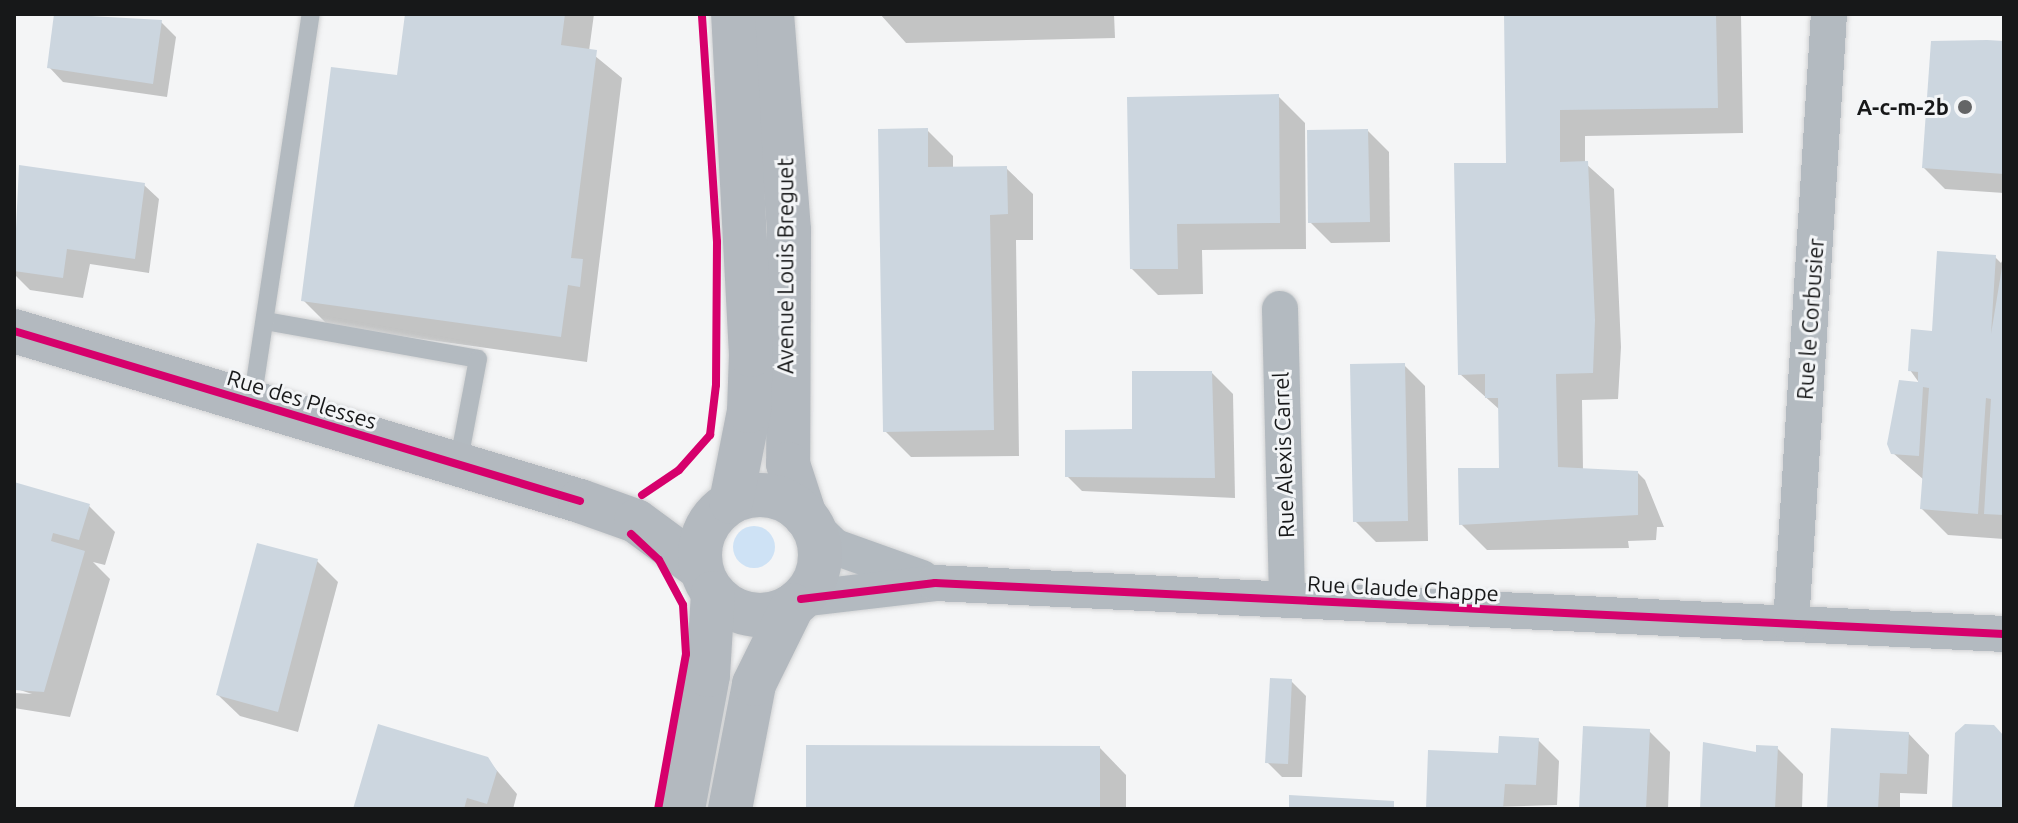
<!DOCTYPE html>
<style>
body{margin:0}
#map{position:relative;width:2018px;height:823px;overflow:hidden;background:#f4f5f6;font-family:Ubuntu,sans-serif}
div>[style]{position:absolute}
.green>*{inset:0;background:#cee2f5}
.round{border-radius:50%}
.shadow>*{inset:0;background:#0003}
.building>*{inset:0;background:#ccd6df}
.roads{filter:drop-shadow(0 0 2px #d1d2d3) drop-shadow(0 0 2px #d1d2d3)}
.lane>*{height:18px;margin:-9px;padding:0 9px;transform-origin:9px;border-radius:9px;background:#b3bac0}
.street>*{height:36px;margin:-18px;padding:0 18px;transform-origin:18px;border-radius:18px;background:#b3bac0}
.secondary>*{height:44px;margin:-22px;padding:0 22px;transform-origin:22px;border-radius:22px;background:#b3b9bf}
.secondary>.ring{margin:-22px;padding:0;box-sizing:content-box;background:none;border:44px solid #b3b9bf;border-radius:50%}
.cycleway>*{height:8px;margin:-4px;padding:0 4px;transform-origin:4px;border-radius:4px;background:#d6006c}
.dots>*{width:22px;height:22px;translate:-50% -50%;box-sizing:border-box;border:4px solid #f3f5f7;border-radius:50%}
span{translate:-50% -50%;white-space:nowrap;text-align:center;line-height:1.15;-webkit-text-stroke:6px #f3f5f7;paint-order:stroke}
.poi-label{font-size:22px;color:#171819;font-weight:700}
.right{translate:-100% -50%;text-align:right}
.street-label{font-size:22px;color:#171819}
.frame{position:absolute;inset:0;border:16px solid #171819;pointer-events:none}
</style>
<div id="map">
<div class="green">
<i class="round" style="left:733px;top:526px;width:42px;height:42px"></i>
</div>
<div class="shadow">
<i style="clip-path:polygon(56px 14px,161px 22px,176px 37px,167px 97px,63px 82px,49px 67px)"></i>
<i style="clip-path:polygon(407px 14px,594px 14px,589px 51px,622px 78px,587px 362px,329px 326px,303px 300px,398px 78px)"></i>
<i style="clip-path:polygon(1114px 14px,1115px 38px,906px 43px,880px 14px)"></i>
<i style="clip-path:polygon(1506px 14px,1741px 14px,1743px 133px,1585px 136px,1585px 163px,1614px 189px,1621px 347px,1618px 399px,1582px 400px,1583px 470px,1638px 473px,1645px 480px,1664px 527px,1657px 527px,1656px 540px,1628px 541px,1629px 548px,1487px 550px,1461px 524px,1501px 470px,1500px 410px,1460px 374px,1508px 165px)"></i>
<i style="clip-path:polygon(2004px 47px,2004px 193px,1945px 189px,1924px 168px)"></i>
<i style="clip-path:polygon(1278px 96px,1305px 123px,1306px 249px,1202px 250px,1203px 294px,1158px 295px,1132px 269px)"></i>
<i style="clip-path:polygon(927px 130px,953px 156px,953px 169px,1006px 168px,1033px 194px,1033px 240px,1016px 240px,1019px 456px,911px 457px,885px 431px)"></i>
<i style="clip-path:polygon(1368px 131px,1389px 152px,1390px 242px,1331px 243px,1310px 222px)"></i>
<i style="clip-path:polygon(21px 167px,144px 185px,159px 199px,149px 273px,90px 264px,83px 298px,30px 290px,14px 274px)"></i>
<i style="clip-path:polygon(1995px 257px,2001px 263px,2004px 257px,2004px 539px,1948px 535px,1922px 509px,1924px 480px,1893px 453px,1920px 384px,1910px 370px)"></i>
<i style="clip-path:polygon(1404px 365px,1425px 386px,1428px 541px,1376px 542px,1355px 521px)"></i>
<i style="clip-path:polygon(1212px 373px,1233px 394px,1235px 498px,1082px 491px,1067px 476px)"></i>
<i style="clip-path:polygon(14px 484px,89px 506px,115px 532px,105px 565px,93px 562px,110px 579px,70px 717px,14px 708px,14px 693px,32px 694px,14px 688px)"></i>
<i style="clip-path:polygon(317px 561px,338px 582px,298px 732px,240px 716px,218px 695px)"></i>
<i style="clip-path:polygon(1291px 681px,1306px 696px,1302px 777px,1282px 777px,1267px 762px)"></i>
<i style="clip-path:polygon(1649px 731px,1670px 752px,1668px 809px,1581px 809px)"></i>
<i style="clip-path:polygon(1908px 733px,1929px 755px,1927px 794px,1900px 793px,1900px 809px,1829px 809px)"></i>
<i style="clip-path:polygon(1538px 740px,1559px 761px,1557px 805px,1428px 809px)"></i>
<i style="clip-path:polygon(1100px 748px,1126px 775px,1126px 809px,808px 809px)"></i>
<i style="clip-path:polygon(1777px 748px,1803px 774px,1802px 809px,1702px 809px,1758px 754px)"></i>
<i style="clip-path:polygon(487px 759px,517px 794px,513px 809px,355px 809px)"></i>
</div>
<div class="building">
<i style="clip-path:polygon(54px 14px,162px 20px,153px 84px,47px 68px)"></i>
<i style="clip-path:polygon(405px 14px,565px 14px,561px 45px,597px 50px,571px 258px,583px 259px,580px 287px,568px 285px,561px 337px,301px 301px,331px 67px,397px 75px)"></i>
<i style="clip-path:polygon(1504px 14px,1716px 14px,1718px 108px,1560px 110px,1560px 162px,1588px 161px,1595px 320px,1593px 373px,1556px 374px,1558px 467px,1638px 471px,1638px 515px,1459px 525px,1458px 468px,1499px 468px,1498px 398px,1485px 398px,1485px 374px,1458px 375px,1454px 163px,1506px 163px)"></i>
<i style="clip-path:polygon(1987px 40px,2004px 41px,2004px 174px,1922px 168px,1931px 41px)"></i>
<i style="clip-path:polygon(1279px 94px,1280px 223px,1177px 224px,1178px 269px,1130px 269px,1127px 97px)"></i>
<i style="clip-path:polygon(928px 128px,928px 167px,1007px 166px,1008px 214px,990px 215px,994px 430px,883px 432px,878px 129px)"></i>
<i style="clip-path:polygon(1368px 129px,1370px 222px,1308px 223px,1307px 130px)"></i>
<i style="clip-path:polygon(19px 165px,145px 183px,135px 259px,67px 249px,63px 278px,14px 271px)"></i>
<i style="clip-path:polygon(1937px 251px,1996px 255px,1991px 334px,2004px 255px,2004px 515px,1984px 514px,1991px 399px,1986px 398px,1978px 514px,1920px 509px,1929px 388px,1923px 387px,1919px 456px,1891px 454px,1887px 444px,1899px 380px,1918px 382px,1918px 372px,1908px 371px,1911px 329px,1932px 331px)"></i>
<i style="clip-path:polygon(1405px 363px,1408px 521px,1353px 522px,1350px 364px)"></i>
<i style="clip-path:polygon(1132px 371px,1212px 371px,1215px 478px,1065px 477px,1065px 430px,1132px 429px)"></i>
<i style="clip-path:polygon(14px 482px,90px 504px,79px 540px,53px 533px,51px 541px,85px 551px,44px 692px,14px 690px)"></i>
<i style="clip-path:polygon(257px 543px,318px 559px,278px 712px,216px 695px)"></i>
<i style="clip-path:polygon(1270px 678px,1292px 679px,1288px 764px,1265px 763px)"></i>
<i style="clip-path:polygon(378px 724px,488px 757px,497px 771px,487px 804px,467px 798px,464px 809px,353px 809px)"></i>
<i style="clip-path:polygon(1965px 724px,1994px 725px,2004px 736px,2004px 809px,1952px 809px,1955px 733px)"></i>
<i style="clip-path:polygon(1583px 726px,1650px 729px,1646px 809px,1579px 809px)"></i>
<i style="clip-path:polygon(1831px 728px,1909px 732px,1907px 774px,1880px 773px,1878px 809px,1827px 809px)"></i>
<i style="clip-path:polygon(1499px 736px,1539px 738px,1536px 785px,1505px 784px,1503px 809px,1426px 809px,1428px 750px,1498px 753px)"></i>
<i style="clip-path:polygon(1703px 742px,1756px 752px,1756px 745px,1778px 746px,1775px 809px,1700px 809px)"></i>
<i style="clip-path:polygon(806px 745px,1100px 746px,1100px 809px,806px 809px)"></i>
<i style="clip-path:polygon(1289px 795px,1394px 801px,1394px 809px,1289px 809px)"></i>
</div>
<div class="roads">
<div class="lane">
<i style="left:265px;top:321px;width:216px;rotate:10.1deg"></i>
<i style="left:478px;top:359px;width:108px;rotate:100.7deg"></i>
<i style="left:252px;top:402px;width:392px;rotate:-81.4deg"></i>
</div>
<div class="street">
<i style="left:1280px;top:309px;width:291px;rotate:88.6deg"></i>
<i style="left:812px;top:525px;width:32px;rotate:44deg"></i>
<i style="left:835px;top:547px;width:92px;rotate:19.6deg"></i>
<i style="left:801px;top:599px;width:135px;rotate:-6.8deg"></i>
<i style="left:935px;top:583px;width:1070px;rotate:2.73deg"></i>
<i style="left:1791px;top:624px;width:611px;rotate:-86.44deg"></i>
</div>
<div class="secondary">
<i style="left:772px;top:14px;width:217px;rotate:85.5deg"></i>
<i style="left:789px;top:230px;width:234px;rotate:90.2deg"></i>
<i style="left:788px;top:464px;width:55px;rotate:71.9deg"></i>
<i style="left:14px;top:331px;width:591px;rotate:16.72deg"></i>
<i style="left:580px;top:501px;width:59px;rotate:19.7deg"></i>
<i style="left:636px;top:521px;width:81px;rotate:36.4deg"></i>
<i class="ring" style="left:700px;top:495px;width:76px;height:76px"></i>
<i style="left:731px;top:502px;width:93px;rotate:-78.8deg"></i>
<i style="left:749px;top:411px;width:56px;rotate:-88deg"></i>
<i style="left:751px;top:355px;width:341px;rotate:-93deg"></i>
<i style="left:683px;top:809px;width:136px;rotate:-79.4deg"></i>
<i style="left:708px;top:675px;width:82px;rotate:-86.5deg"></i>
<i style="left:730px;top:809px;width:127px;rotate:-79.1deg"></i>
<i style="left:754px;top:684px;width:88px;rotate:-63.7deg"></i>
</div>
</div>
<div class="cycleway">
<i style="left:14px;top:331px;width:591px;rotate:16.72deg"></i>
<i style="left:642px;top:495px;width:45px;rotate:-34deg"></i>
<i style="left:679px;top:470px;width:47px;rotate:-48.5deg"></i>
<i style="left:710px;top:435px;width:50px;rotate:-83.2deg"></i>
<i style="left:716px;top:385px;width:143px;rotate:-89.6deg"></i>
<i style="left:717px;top:242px;width:228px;rotate:-93.8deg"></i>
<i style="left:631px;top:534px;width:38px;rotate:43deg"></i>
<i style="left:659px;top:560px;width:51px;rotate:61.9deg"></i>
<i style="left:683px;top:605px;width:49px;rotate:86.5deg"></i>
<i style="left:686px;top:654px;width:158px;rotate:100.2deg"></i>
<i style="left:801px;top:599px;width:135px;rotate:-6.8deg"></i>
<i style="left:935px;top:583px;width:1070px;rotate:2.73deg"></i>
</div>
<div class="dots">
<i style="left:1965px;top:107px;background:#646566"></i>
</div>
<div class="poi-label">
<span class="right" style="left:1949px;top:107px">A-c-m-2b</span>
</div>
<div class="street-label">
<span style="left:785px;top:266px;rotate:-90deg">Avenue Louis Breguet</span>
<span style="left:1810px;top:319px;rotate:-86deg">Rue le Corbusier</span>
<span style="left:302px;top:399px;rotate:17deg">Rue des Plesses</span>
<span style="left:1283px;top:455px;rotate:-92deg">Rue Alexis Carrel</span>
<span style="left:1403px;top:588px;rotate:3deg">Rue Claude Chappe</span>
</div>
<div class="frame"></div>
</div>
